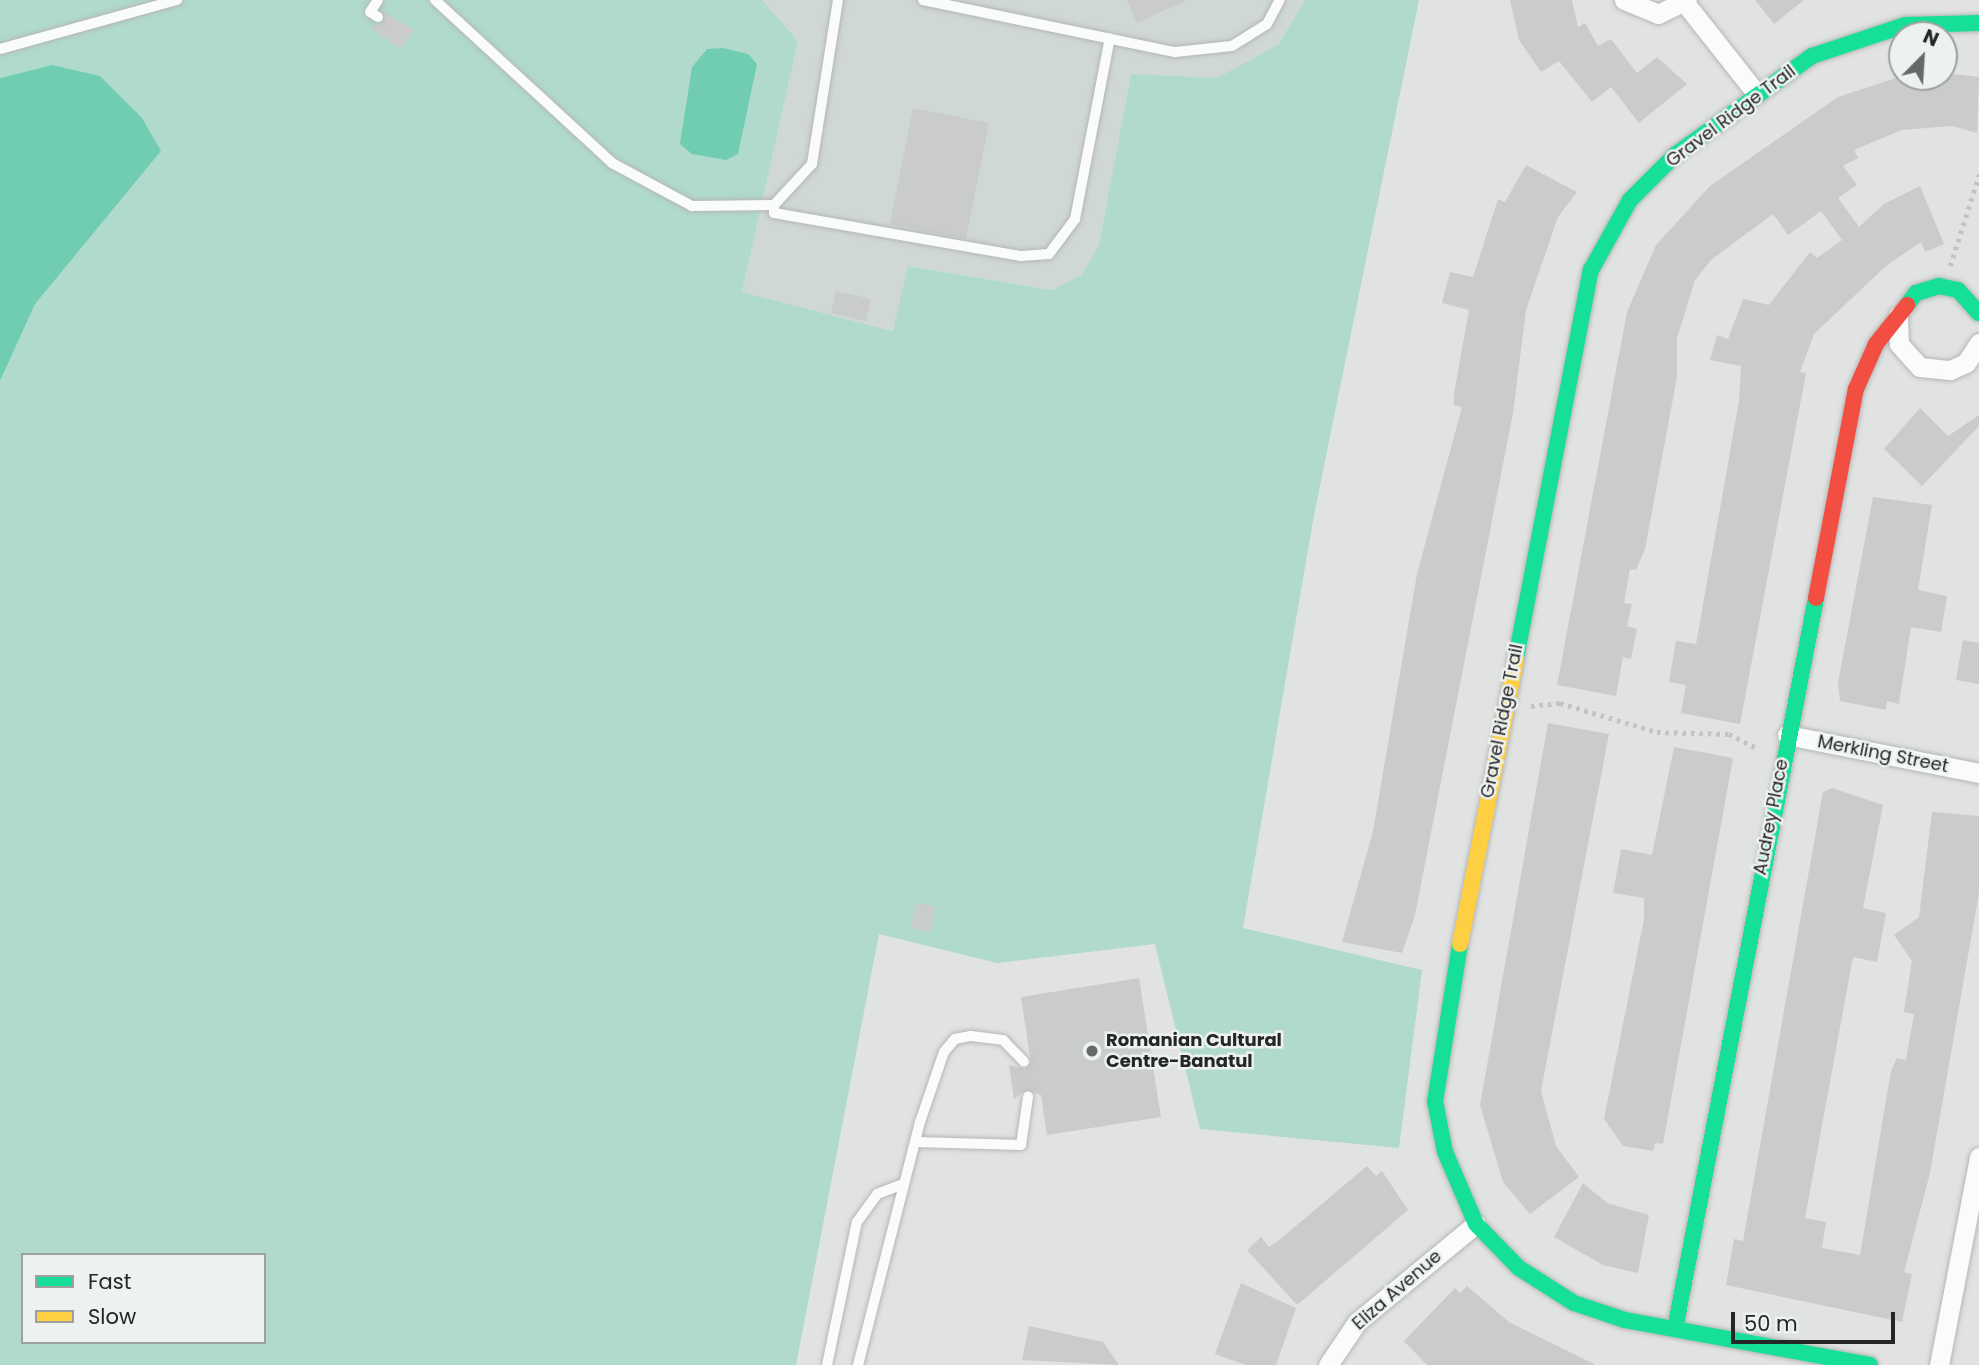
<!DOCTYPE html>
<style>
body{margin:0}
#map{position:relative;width:1979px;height:1365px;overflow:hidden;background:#e1e3e2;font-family:Poppins,sans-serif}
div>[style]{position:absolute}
.built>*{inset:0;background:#d0d8d4}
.green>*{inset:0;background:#b0dacb}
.water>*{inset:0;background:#71cdb2}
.building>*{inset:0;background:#cacbcb}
.path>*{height:4.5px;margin-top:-2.25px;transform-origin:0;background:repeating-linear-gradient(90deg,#c2c3c3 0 3.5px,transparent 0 8.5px)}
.roads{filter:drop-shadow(0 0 2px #b5b7b6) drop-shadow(0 0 2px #b5b7b6)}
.lane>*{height:10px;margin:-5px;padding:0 5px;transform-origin:5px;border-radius:5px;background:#fafbfb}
.street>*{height:19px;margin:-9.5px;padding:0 9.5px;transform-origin:9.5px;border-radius:9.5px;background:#fafbfb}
.fast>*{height:16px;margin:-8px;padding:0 8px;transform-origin:8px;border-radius:8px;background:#16e098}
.slow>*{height:16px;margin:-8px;padding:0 8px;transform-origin:8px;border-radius:8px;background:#ffcf43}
.jam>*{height:16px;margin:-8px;padding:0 8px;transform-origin:8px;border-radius:8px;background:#f24e42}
.dots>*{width:19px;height:19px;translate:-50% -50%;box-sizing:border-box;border:4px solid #edf1ef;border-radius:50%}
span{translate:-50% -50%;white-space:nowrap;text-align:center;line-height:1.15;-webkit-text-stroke:5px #edf1ef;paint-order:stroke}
.street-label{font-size:18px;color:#252626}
.poi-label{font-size:18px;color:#252626;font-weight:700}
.left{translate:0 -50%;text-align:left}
.legend{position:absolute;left:21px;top:1253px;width:245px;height:91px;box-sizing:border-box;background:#edf1ef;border:2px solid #9da09f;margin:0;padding:9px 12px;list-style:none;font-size:21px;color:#252626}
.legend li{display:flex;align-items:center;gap:14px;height:35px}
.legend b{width:35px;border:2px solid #9da09f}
.north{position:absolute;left:1888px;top:21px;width:70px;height:70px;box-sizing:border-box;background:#edf1ef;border:2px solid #9da09f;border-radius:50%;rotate:24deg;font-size:19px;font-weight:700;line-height:28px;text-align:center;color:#252626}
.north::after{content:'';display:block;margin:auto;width:24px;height:32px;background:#676868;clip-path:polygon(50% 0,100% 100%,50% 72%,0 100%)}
.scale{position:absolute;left:1731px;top:1312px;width:164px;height:32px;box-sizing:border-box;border:4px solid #252626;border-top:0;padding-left:9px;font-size:21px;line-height:24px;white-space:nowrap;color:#252626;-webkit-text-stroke:5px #edf1ef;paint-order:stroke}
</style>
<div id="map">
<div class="built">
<i style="clip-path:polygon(762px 0,1305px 0,1278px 45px,1217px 79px,1131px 74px,1099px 245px,1082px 275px,1052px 290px,909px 266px,894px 331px,742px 292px,798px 41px)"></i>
</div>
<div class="green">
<i style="clip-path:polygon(evenodd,0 0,762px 0,798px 41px,742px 292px,893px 331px,908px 266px,1052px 290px,1082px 275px,1099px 245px,1131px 74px,1217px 78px,1278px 45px,1305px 0,1419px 0,1314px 515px,1243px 928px,1422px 970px,1399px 1148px,1200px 1129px,1155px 944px,997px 963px,879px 934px,796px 1365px,0 1365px,0 381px,34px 304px,161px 151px,52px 65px,0 78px,0 0,23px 1255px,264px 1255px,264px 1342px,23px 1342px,23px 1255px)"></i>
</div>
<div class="water">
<i style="clip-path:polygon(723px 48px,748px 54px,757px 64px,738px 154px,726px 160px,692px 154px,680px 144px,692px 67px,707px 49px)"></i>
<i style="clip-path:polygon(52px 65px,100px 76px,142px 118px,161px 151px,35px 304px,0 381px,0 78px)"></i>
</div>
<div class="building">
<i style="clip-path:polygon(1127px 0,1187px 0,1137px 23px)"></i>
<i style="clip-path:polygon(1510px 0,1572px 0,1578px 27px,1585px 23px,1598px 46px,1611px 39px,1637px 73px,1657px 57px,1687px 84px,1639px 123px,1611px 87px,1592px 102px,1559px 61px,1541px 72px,1519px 40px)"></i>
<i style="clip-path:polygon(1755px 0,1804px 0,1774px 24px)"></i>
<i style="clip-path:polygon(382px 11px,414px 30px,401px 49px,370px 28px,384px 21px)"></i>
<i style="clip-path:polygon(1953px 74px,1979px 77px,1977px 133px,1952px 126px,1902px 130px,1854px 150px,1858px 158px,1843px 166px,1857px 185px,1838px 198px,1859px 227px,1884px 204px,1920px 186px,1944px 244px,1925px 252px,1921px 242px,1886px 266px,1814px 334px,1800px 372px,1806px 373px,1740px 724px,1681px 713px,1686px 685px,1669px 682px,1676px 641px,1696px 644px,1739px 401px,1741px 366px,1710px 360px,1717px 335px,1728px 339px,1743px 299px,1769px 305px,1810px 252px,1817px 258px,1842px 240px,1821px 211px,1788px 235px,1773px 214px,1711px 260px,1695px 280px,1677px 338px,1677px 377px,1645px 549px,1636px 570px,1630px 569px,1624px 603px,1632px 604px,1627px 626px,1637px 629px,1631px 659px,1623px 657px,1616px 696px,1557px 685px,1627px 312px,1656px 245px,1710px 186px,1838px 97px,1899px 77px)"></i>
<i style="clip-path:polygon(913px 108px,989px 123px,966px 239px,890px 224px)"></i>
<i style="clip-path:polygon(1526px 165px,1577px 192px,1558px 217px,1526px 310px,1513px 413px,1415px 915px,1402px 953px,1342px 942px,1373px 831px,1417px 574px,1462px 407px,1454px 405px,1454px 394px,1469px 310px,1442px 303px,1450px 272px,1473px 277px,1498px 199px,1505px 202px)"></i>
<i style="clip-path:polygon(836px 291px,871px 299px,866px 321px,831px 313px)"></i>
<i style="clip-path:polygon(1920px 408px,1948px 436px,1979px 415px,1979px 426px,1922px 486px,1884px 449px)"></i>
<i style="clip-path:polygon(1873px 497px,1932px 505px,1918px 590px,1947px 596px,1941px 632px,1911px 627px,1899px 704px,1887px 701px,1886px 710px,1840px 701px,1838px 683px)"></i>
<i style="clip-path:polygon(1963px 640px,1979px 643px,1979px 684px,1956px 680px)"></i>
<i style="clip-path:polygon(1548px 723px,1609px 734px,1541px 1091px,1556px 1146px,1579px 1177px,1530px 1214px,1503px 1182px,1480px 1105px)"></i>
<i style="clip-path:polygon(1674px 747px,1733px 758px,1663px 1144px,1655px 1143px,1653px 1151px,1623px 1146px,1604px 1119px,1644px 919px,1644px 898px,1613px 893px,1621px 849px,1652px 855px)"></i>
<i style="clip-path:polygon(1832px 788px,1883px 805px,1863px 908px,1886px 913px,1877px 962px,1853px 957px,1805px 1218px,1826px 1222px,1822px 1248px,1860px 1255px,1891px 1071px,1897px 1058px,1906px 1060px,1914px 1014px,1904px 1012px,1912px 961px,1894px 935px,1919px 917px,1932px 812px,1979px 816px,1979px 893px,1930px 1173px,1904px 1272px,1912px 1274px,1902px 1322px,1726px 1285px,1734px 1239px,1743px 1241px,1823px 792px)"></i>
<i style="clip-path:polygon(916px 903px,935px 906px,930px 932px,911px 928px)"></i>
<i style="clip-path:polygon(1139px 978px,1161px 1117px,1047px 1135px,1041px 1095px,1026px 1090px,1014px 1099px,1009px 1065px,1025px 1069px,1031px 1063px,1021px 997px)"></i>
<i style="clip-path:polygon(1367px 1166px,1376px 1176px,1382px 1171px,1408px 1210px,1297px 1305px,1247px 1250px,1261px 1237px,1269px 1247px,1279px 1240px)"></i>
<i style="clip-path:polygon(1583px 1183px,1607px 1203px,1649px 1215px,1638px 1273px,1603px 1265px,1554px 1237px)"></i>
<i style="clip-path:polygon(1241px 1283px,1296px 1308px,1276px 1365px,1246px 1365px,1215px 1354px)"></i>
<i style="clip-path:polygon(1467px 1286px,1509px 1322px,1596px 1365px,1427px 1365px,1404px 1341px,1455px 1288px,1460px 1293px)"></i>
<i style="clip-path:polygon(1029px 1326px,1103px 1342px,1119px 1365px,1022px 1360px)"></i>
</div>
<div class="path">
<i style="left:1950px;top:266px;width:96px;rotate:-72.3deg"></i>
<i style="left:1531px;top:706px;width:29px;rotate:-6deg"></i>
<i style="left:1560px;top:703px;width:101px;rotate:16.6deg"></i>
<i style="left:1657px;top:732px;width:72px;rotate:1.6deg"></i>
<i style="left:1729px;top:734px;width:31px;rotate:27deg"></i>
</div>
<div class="roads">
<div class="lane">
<i style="left:435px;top:0;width:241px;rotate:42.6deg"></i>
<i style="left:612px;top:163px;width:91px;rotate:28.3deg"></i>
<i style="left:692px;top:206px;width:82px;rotate:-0.7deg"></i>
<i style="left:774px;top:205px;width:56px;rotate:-47.2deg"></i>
<i style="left:812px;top:164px;width:166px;rotate:-81deg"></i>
<i style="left:923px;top:0;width:257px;rotate:11.7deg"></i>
<i style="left:1175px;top:52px;width:57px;rotate:-6deg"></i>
<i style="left:1232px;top:46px;width:41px;rotate:-32.2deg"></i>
<i style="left:1267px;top:24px;width:27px;rotate:-62deg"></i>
<i style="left:378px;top:17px;width:9px;rotate:-148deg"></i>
<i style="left:370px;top:12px;width:14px;rotate:-56deg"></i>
<i style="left:0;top:49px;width:184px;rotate:-15.5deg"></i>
<i style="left:774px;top:205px;width:8px;rotate:90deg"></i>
<i style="left:774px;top:213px;width:251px;rotate:9.9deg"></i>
<i style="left:1021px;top:256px;width:28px;rotate:-4deg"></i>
<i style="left:1049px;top:254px;width:44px;rotate:-53.4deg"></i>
<i style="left:1075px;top:219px;width:184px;rotate:-79.1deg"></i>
<i style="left:916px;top:1142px;width:105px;rotate:1.6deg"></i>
<i style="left:1021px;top:1145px;width:49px;rotate:-81.7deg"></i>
<i style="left:827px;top:1365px;width:146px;rotate:-78.2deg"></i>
<i style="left:857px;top:1222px;width:34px;rotate:-54deg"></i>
<i style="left:877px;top:1194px;width:28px;rotate:-21deg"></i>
<i style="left:858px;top:1365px;width:251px;rotate:-75.7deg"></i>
<i style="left:920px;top:1122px;width:74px;rotate:-71.1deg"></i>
<i style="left:944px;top:1052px;width:17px;rotate:-50deg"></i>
<i style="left:955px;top:1039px;width:16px;rotate:-11deg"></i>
<i style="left:971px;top:1036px;width:32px;rotate:7deg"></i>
<i style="left:1003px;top:1040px;width:30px;rotate:46deg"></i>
</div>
<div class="street">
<i style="left:1624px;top:0;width:37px;rotate:22deg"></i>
<i style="left:1658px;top:14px;width:32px;rotate:-26deg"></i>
<i style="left:1685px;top:3px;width:115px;rotate:51.7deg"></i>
<i style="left:1898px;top:316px;width:28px;rotate:88deg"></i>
<i style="left:1899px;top:344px;width:31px;rotate:48deg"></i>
<i style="left:1920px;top:367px;width:30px;rotate:6deg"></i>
<i style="left:1950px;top:370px;width:17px;rotate:-24deg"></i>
<i style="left:1966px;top:363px;width:24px;rotate:-57deg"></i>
<i style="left:1787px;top:735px;width:196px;rotate:11.2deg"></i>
<i style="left:1328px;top:1365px;width:52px;rotate:-56deg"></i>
<i style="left:1357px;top:1322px;width:154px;rotate:-39.5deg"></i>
<i style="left:1939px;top:1365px;width:212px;rotate:-79.1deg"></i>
</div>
<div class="fast">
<i style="left:1907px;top:305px;width:15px;rotate:-53deg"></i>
<i style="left:1916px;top:293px;width:24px;rotate:-17deg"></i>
<i style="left:1939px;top:286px;width:19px;rotate:12deg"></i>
<i style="left:1958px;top:290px;width:31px;rotate:48deg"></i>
<i style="left:1516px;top:658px;width:395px;rotate:-79.1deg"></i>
<i style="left:1591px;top:270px;width:80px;rotate:-60.9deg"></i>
<i style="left:1630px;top:200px;width:64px;rotate:-45deg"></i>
<i style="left:1675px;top:155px;width:169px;rotate:-35.9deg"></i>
<i style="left:1812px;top:56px;width:98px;rotate:-18.4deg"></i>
<i style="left:1905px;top:25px;width:74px;rotate:-1.5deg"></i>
<i style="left:1460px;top:944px;width:159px;rotate:99deg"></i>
<i style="left:1435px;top:1101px;width:52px;rotate:78.9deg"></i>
<i style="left:1445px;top:1152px;width:78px;rotate:66.7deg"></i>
<i style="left:1476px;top:1224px;width:62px;rotate:45.7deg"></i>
<i style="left:1519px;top:1268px;width:65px;rotate:32.5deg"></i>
<i style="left:1574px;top:1303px;width:54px;rotate:18.4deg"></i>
<i style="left:1625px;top:1320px;width:249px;rotate:10.4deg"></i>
<i style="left:1675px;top:1329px;width:744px;rotate:-79.08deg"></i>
</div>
<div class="slow">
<i style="left:1460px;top:944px;width:291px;rotate:-78.9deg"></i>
</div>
<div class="jam">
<i style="left:1816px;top:598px;width:213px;rotate:-79.2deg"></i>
<i style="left:1856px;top:389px;width:49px;rotate:-66deg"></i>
<i style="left:1876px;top:344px;width:50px;rotate:-51.5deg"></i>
</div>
</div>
<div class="dots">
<i style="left:1092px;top:1051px;background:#676868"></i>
</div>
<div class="street-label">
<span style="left:1731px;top:116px;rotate:-37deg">Gravel Ridge Trail</span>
<span style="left:1502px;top:721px;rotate:-79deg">Gravel Ridge Trail</span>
<span style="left:1883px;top:754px;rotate:11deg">Merkling Street</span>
<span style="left:1771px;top:817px;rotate:-79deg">Audrey Place</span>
<span style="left:1397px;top:1290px;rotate:-41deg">Eliza Avenue</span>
</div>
<div class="poi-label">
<span class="left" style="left:1106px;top:1051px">Romanian Cultural<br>Centre-Banatul</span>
</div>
<ul class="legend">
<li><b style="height:9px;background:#16e098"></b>Fast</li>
<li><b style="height:9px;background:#ffcf43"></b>Slow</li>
</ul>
<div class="north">N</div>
<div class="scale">50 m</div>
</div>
